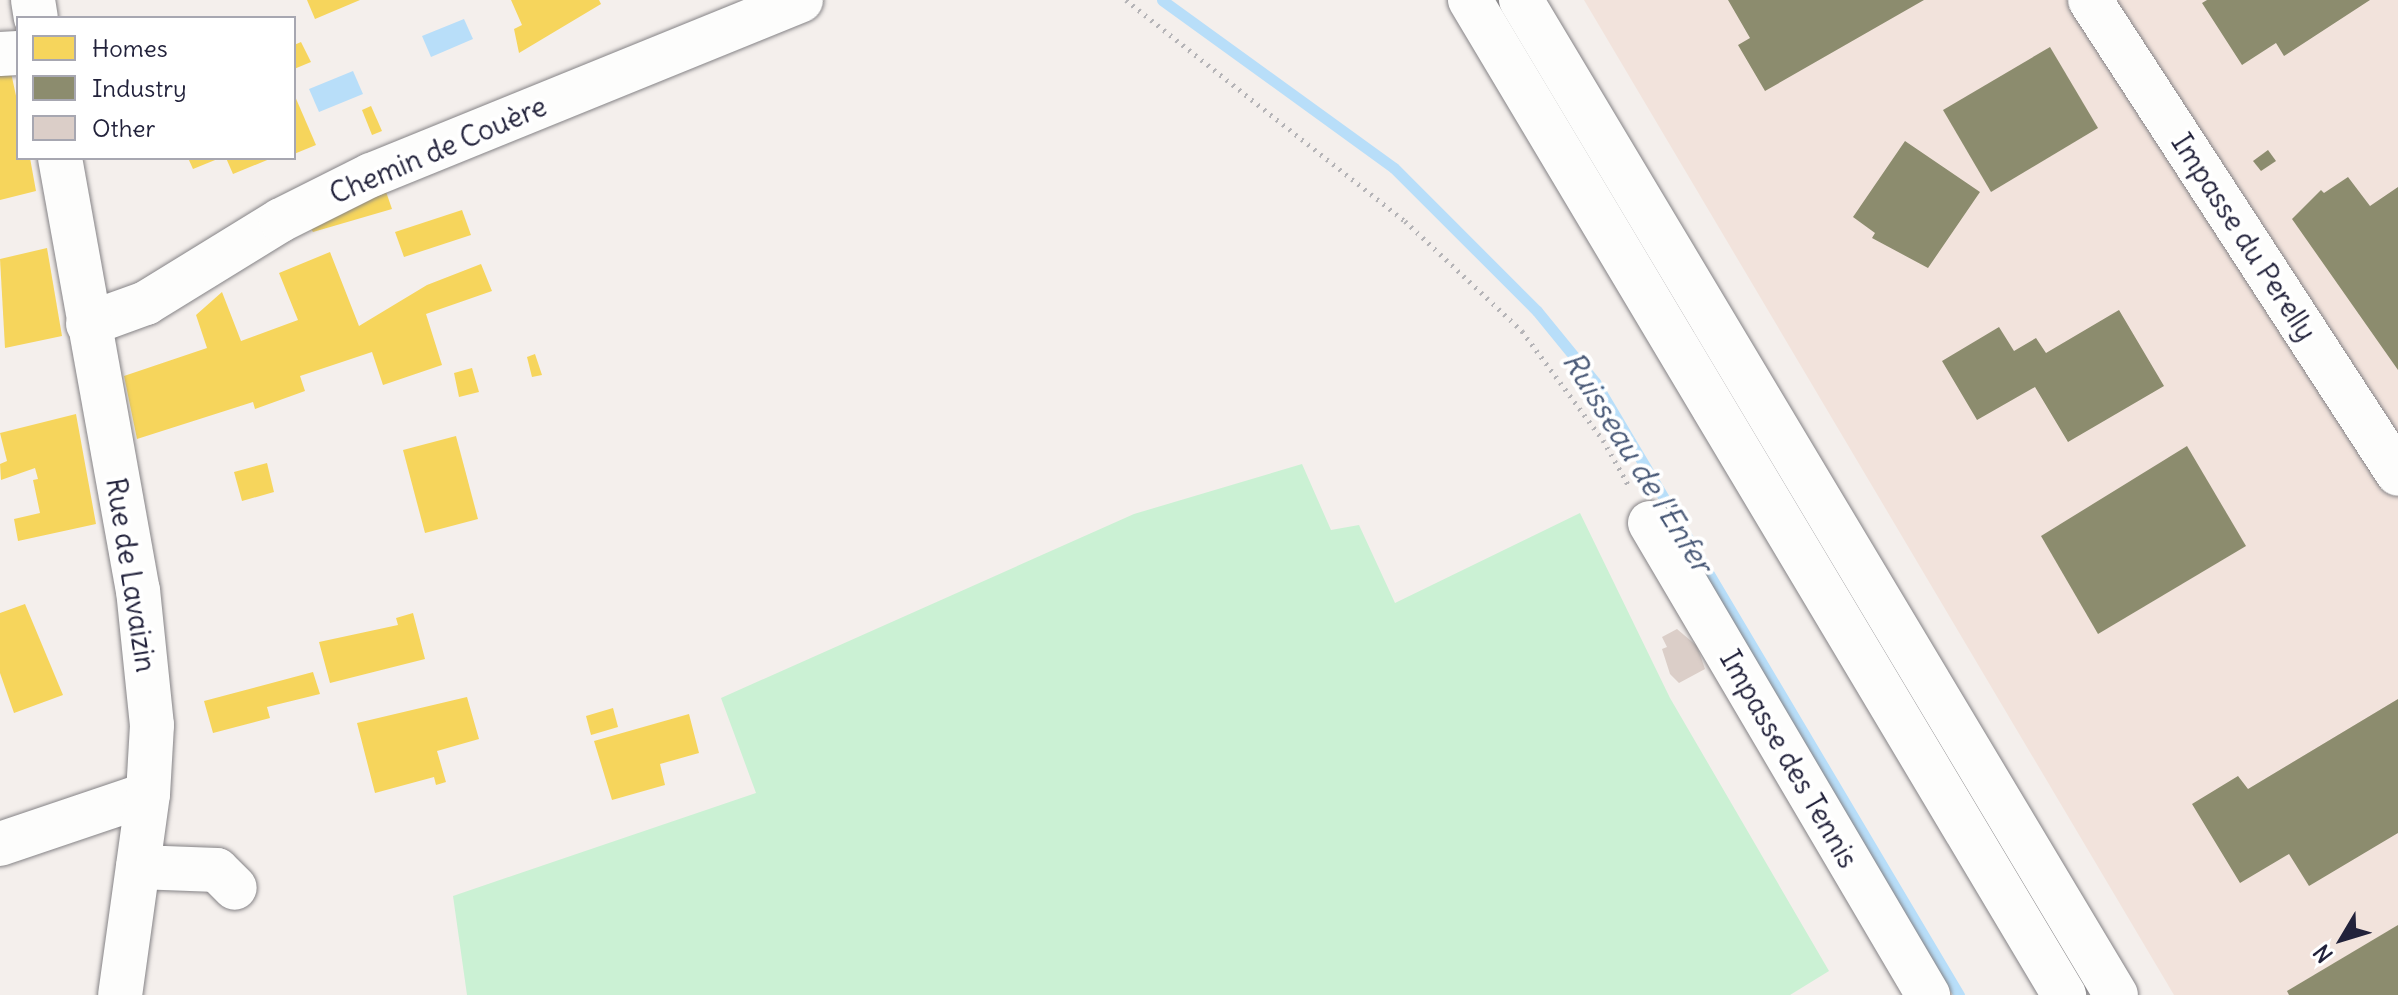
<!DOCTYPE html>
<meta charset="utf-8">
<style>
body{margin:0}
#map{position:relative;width:2398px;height:995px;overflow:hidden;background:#f4efec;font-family:Delius,sans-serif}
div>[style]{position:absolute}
.built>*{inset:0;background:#f2e3dc}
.green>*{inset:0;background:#cbf1d4}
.water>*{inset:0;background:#b8def9}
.homes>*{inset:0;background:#f6d55c}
.industry>*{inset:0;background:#8c8c6e}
.stream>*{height:11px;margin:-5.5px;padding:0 5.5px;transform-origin:5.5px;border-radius:5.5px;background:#b8def9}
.building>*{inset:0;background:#dbcec8}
.path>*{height:5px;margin-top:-2.5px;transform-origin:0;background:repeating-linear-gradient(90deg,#b5b4b7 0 2px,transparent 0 8px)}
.roads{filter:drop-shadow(0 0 2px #858386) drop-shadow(0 0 2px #858386)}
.minor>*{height:44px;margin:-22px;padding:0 22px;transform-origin:22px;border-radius:22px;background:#fdfdfc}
.major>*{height:44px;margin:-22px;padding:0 22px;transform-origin:22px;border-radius:22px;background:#fdfdfc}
span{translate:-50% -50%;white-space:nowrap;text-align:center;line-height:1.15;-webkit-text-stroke:8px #fff;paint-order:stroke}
.street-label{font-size:28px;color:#22223b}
.water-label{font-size:30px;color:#485876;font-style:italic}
.legend{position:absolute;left:16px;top:16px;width:280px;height:144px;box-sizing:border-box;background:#fff;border:2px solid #a7a7b1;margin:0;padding:10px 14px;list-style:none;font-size:24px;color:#22223b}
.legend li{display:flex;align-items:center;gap:16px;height:40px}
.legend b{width:40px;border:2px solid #a7a7b1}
.north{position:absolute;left:2302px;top:899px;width:80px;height:80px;-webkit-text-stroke:6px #fff;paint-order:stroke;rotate:232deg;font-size:22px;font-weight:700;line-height:32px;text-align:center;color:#22223b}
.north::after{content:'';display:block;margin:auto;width:28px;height:36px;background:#22223b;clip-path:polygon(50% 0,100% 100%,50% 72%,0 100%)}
</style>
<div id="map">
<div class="built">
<i style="clip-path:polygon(1584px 0,2398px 0,2398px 995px,2174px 995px)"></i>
</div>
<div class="green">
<i style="clip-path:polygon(1302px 464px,1331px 530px,1359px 525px,1395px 603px,1580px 513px,1670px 698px,1829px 971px,1790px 995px,467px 995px,453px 896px,756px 793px,721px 698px,1134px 514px)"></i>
</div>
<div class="water">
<i style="clip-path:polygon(464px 19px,473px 39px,431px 57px,422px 36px)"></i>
<i style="clip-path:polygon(353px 71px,363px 94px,319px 112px,309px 89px)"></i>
</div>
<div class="homes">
<i style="clip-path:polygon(307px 0,360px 0,315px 19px)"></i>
<i style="clip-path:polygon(511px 0,599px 0,601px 4px,519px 53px,514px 29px,522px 25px)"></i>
<i style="clip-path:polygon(301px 42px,311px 62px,294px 69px,294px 45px)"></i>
<i style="clip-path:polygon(0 68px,10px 68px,18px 105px,18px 158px,30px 158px,36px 191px,0 200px)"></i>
<i style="clip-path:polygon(294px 94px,316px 145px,294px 154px)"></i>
<i style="clip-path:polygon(371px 106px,382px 131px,372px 135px,362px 110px)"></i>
<i style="clip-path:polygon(188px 158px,220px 158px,193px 169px)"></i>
<i style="clip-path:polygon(226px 158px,272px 158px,233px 174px)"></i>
<i style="clip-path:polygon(384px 186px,392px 209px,313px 232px,308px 224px)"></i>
<i style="clip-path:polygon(462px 210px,471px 235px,404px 257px,395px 232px)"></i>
<i style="clip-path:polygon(47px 248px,62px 336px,5px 348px,0 259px)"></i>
<i style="clip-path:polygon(330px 252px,359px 326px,427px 285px,481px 264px,492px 291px,426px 314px,442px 365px,383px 385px,372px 352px,300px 376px,305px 391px,255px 409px,253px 402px,137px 439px,124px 376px,207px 348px,196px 315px,222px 292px,241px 341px,298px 320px,279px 273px)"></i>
<i style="clip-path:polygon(535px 354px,542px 375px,532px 377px,527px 357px)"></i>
<i style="clip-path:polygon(472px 368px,479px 392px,459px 397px,454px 373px)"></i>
<i style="clip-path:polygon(76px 414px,96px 524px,18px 541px,14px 519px,40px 513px,33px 480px,38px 479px,35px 468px,1px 480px,0 464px,7px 461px,0 433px)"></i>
<i style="clip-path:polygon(456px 436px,478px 519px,425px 533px,403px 450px)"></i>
<i style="clip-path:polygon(267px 463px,274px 492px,242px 501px,234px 472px)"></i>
<i style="clip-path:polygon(25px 604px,63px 695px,14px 713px,0 673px,0 613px)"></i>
<i style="clip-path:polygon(413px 613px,425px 659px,330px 683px,319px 642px,398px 625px,396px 618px)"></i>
<i style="clip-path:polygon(313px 672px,320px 694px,267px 707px,270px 718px,213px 733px,204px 701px)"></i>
<i style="clip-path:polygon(467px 697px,479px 739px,437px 751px,446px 782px,436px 785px,434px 777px,375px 793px,357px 723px)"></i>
<i style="clip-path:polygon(613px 708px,618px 727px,591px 735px,586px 716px)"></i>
<i style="clip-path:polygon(689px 714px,699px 753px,660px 764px,665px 785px,612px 800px,594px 741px)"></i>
</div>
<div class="industry">
<i style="clip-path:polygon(1728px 0,1924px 0,1765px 91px,1738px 45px,1750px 38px)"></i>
<i style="clip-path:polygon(2207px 0,2370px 0,2284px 56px,2276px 43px,2242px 65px,2202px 3px)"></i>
<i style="clip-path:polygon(2050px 47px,2098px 128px,1991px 192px,1943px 110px)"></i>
<i style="clip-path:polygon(1905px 141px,1980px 192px,1928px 268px,1872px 238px,1875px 233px,1853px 217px)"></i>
<i style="clip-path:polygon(2268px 150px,2276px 161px,2261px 171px,2253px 161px)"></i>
<i style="clip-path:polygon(2348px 177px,2370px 206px,2398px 187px,2398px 370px,2292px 219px,2321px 190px,2324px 193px)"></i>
<i style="clip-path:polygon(2119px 310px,2164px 386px,2068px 442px,2035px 387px,1977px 420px,1942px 361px,1999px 327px,2014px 351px,2036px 338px,2046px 353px)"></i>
<i style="clip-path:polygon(2187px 446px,2246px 546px,2098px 634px,2041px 536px)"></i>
<i style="clip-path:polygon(2398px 699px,2398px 833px,2309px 886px,2289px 854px,2240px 883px,2192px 804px,2238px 776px,2248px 789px)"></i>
<i style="clip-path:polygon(2398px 925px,2398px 995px,2289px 995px,2287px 991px)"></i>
</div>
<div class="stream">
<i style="left:1162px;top:0;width:286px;rotate:35.9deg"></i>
<i style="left:1394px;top:168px;width:202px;rotate:45deg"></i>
<i style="left:1537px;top:311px;width:92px;rotate:50.8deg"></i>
<i style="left:1595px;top:382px;width:713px;rotate:59.3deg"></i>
</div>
<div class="building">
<i style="clip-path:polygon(1677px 629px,1697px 646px,1705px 669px,1679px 683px,1670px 674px,1662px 649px,1667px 647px,1662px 637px)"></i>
</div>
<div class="path">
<i style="left:1126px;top:0;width:356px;rotate:38.4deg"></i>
<i style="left:1405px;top:221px;width:161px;rotate:43.2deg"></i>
<i style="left:1522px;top:331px;width:136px;rotate:53.4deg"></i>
<i style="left:1603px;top:440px;width:55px;rotate:60.6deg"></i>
</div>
<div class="roads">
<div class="minor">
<i style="left:2090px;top:0;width:565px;rotate:56.98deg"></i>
<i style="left:0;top:54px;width:18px;rotate:-3deg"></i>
<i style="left:88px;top:324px;width:62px;rotate:-19.9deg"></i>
<i style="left:146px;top:303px;width:158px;rotate:-31.6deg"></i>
<i style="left:281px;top:220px;width:101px;rotate:-26.6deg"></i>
<i style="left:371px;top:175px;width:464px;rotate:-22.1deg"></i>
<i style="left:1650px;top:523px;width:548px;rotate:59.5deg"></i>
<i style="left:0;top:844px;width:156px;rotate:-18.7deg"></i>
<i style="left:138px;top:867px;width:79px;rotate:2.2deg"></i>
<i style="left:217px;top:870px;width:25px;rotate:45deg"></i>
</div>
<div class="major">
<i style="left:33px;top:0;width:18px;rotate:81deg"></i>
<i style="left:1470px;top:0;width:1159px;rotate:59.16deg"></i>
<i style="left:1521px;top:0;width:1159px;rotate:59.12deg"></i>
<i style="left:60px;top:158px;width:439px;rotate:79.8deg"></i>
<i style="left:138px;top:590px;width:136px;rotate:84.1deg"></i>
<i style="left:152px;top:725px;width:69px;rotate:93.3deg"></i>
<i style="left:148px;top:794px;width:203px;rotate:97.9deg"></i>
</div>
</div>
<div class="street-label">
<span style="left:438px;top:150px;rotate:-23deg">Chemin de Couère</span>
<span style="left:2244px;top:237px;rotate:57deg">Impasse du Perelly</span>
<span style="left:131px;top:575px;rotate:81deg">Rue de Lavaizin</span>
<span style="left:1789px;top:759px;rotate:60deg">Impasse des Tennis</span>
</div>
<div class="water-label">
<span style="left:1638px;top:462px;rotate:58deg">Ruisseau de l'Enfer</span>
</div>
<ul class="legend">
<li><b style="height:22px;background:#f6d55c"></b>Homes</li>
<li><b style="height:22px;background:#8c8c6e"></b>Industry</li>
<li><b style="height:22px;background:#dbcec8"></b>Other</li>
</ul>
<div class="north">N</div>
</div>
